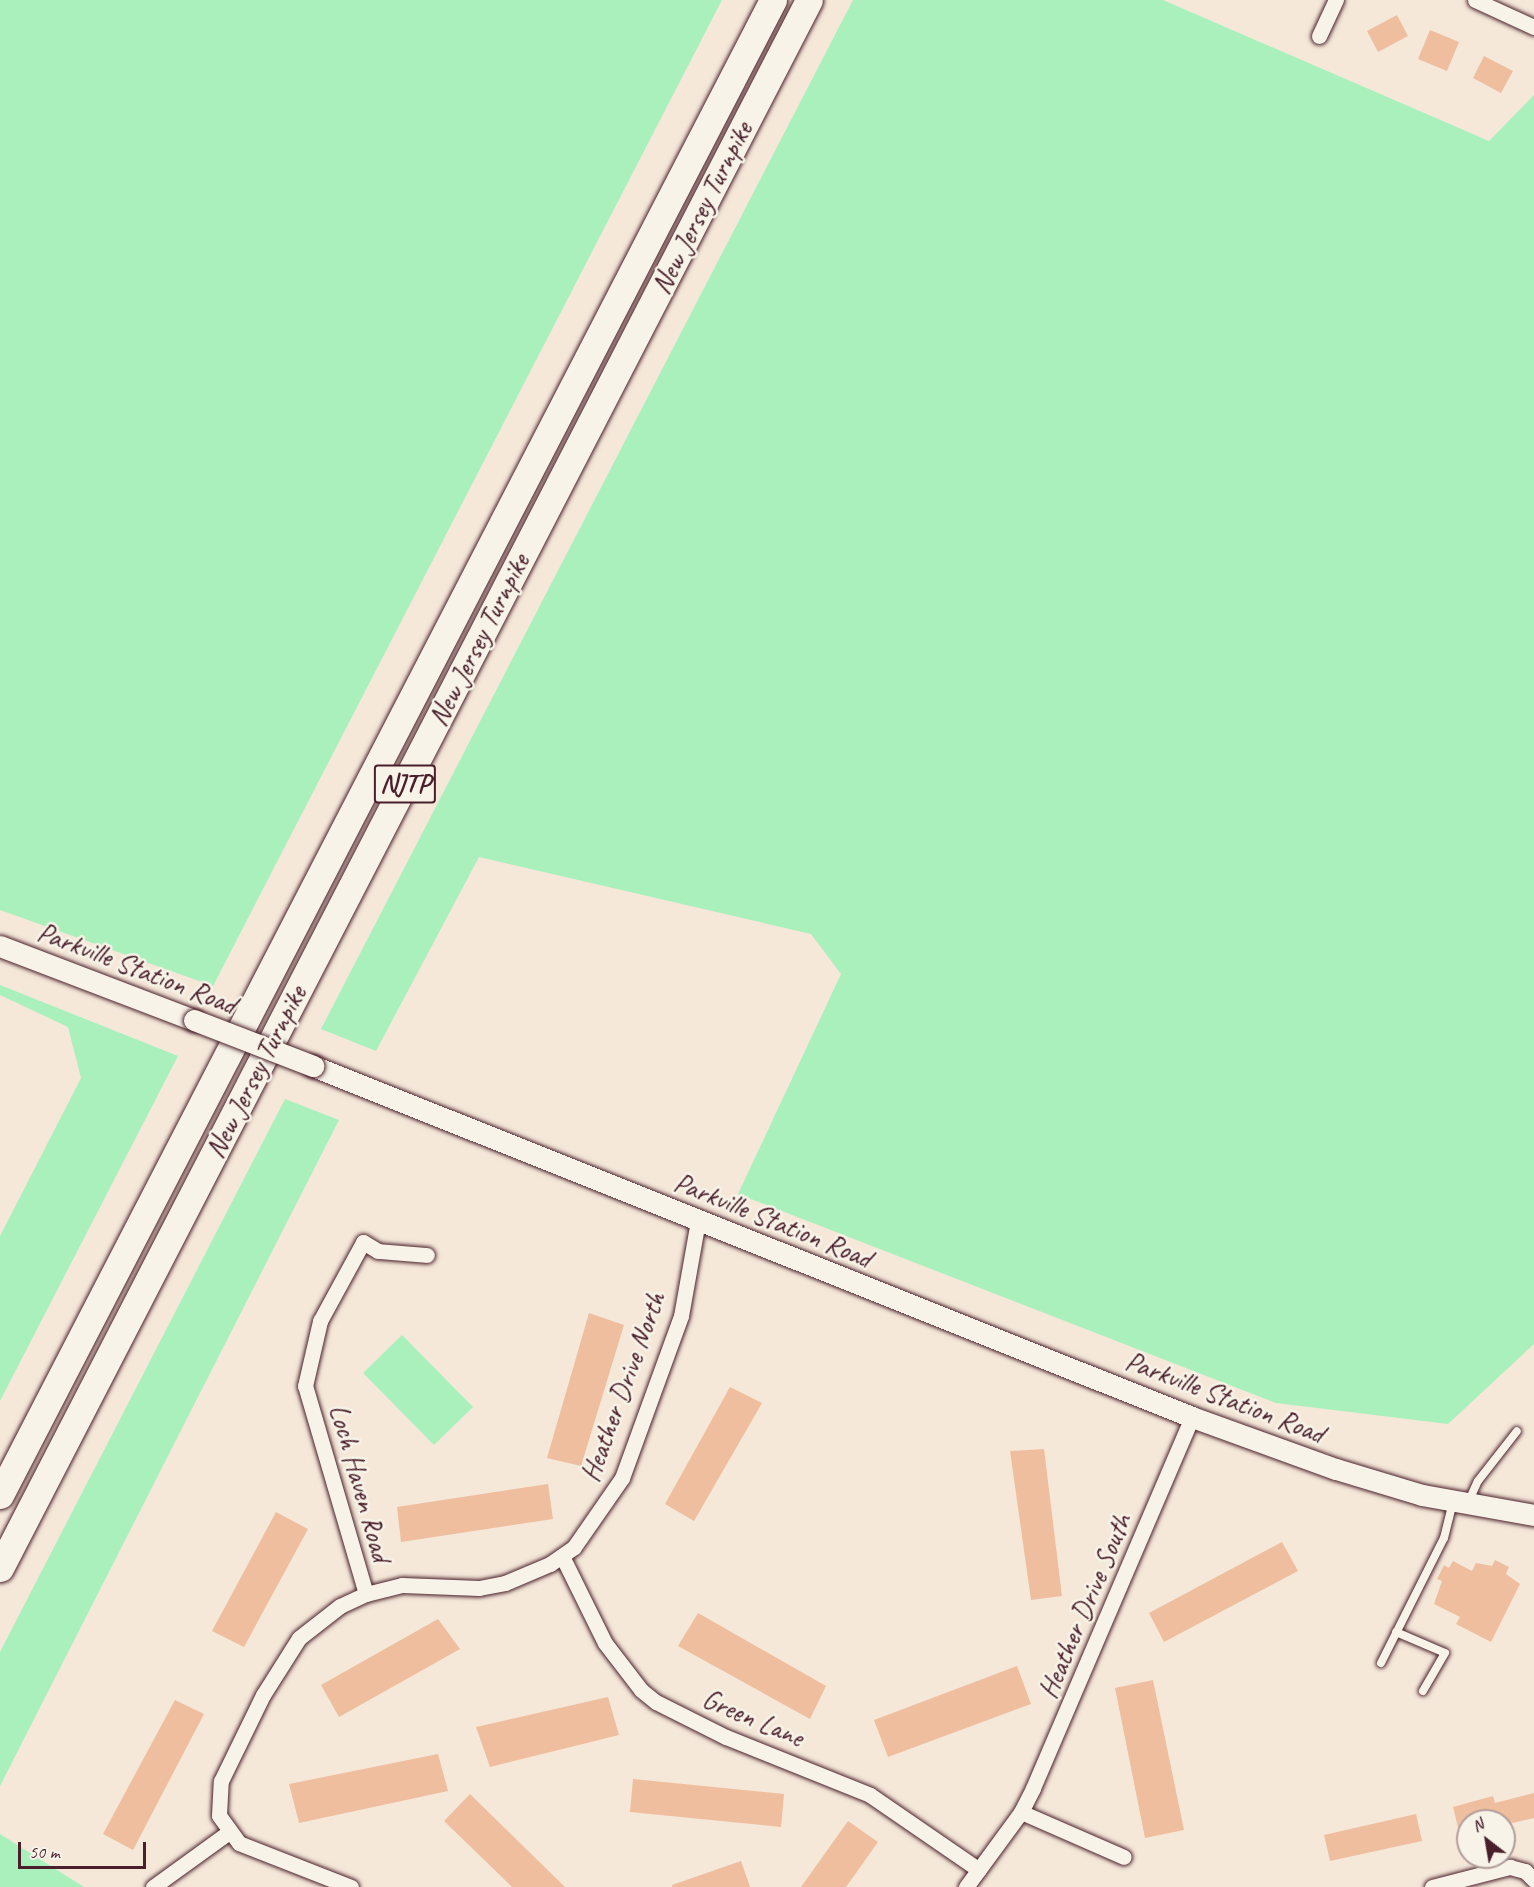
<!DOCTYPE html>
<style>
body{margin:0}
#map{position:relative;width:1534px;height:1887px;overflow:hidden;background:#f5e8d9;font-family:Caveat,sans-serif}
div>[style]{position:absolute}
.green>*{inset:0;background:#a9f0bd}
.building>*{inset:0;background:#eebe9e}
.roads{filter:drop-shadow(0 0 2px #4a1f2b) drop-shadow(0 0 2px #4a1f2b)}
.service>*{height:8px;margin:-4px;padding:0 4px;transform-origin:4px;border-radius:4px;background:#f7f3e8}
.minor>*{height:15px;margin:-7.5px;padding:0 7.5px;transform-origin:7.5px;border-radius:7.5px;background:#f7f3e8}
.secondary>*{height:21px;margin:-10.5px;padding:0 10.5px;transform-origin:10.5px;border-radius:10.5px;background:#f7f3e8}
.motorway>*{height:27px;margin:-13.5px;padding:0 13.5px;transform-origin:13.5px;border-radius:13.5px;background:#f7f3e8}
.bridges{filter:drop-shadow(0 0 2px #4a1f2b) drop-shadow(0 0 2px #4a1f2b)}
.secondary-bridge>*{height:21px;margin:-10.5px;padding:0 10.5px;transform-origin:10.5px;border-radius:10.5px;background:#f7f3e8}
span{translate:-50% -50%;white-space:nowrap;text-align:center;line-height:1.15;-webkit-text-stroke:5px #f7f3e8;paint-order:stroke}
.shield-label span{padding:2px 4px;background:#f7f3e8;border:2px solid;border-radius:4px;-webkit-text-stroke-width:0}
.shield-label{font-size:27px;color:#4a1f2b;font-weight:700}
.street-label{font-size:28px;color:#4a1f2b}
.north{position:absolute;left:1456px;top:1809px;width:60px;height:60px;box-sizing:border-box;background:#f7f3e8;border:2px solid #b29e9c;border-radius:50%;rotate:329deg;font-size:16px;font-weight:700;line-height:24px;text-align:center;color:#4a1f2b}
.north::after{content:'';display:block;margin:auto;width:21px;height:27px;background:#4a1f2b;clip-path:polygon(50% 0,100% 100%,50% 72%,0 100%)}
.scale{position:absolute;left:18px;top:1842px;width:128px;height:27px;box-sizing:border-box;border:3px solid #4a1f2b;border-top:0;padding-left:8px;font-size:18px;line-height:21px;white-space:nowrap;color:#4a1f2b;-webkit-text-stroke:4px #f7f3e8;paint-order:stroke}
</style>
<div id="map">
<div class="green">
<i style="clip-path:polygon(0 0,722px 0,213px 986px,0 910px)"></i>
<i style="clip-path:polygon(853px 0,1163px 0,1489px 141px,1534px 95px,1534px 1344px,1448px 1424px,1276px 1403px,738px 1194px,841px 974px,811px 934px,479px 857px,376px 1051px,321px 1029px)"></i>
<i style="clip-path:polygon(0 985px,178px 1056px,0 1401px,0 1236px,81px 1078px,68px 1027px,0 995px)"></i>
<i style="clip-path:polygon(285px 1099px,339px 1120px,0 1786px,0 1652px)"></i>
<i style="clip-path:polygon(402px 1335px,473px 1407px,434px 1445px,363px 1373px)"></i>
<i style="clip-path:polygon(0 1834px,84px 1887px,0 1887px)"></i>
</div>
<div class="building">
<i style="clip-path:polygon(1397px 15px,1408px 36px,1378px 52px,1367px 31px)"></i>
<i style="clip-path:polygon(1430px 30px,1459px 42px,1447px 71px,1418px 59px)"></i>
<i style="clip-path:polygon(1484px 56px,1513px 71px,1501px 93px,1473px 78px)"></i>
<i style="clip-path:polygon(589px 1313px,624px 1325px,581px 1466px,547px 1458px)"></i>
<i style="clip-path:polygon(730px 1387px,762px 1403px,694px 1521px,665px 1504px)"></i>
<i style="clip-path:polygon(1044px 1449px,1062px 1596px,1031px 1600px,1010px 1451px)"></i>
<i style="clip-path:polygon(548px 1484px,553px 1519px,401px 1542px,397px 1507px)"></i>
<i style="clip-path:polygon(276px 1512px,308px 1529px,244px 1647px,212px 1631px)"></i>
<i style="clip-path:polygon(1282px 1542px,1298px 1571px,1164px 1642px,1149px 1613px)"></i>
<i style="clip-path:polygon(1495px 1560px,1509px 1567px,1506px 1574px,1520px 1584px,1491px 1642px,1456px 1624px,1460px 1617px,1434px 1604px,1442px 1581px,1437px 1579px,1444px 1565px,1449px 1568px,1453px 1561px,1472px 1571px,1476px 1563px,1492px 1566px)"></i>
<i style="clip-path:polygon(698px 1613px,826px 1686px,810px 1719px,678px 1646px)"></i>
<i style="clip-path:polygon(438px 1619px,460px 1649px,339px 1717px,321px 1685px)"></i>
<i style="clip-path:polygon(1017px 1666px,1031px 1704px,888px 1757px,874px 1720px)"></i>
<i style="clip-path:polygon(1153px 1680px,1184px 1830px,1145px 1838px,1115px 1688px)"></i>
<i style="clip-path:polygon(608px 1697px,619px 1735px,490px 1767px,476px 1727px)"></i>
<i style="clip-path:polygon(175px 1700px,204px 1714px,133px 1850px,103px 1834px)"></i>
<i style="clip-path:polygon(438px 1754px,448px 1791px,299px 1823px,289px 1784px)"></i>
<i style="clip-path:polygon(633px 1779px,784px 1794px,781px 1827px,630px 1812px)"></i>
<i style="clip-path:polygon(1534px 1793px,1534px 1818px,1504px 1825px,1504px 1821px,1468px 1821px,1468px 1848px,1463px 1848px,1453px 1807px,1493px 1796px,1495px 1803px)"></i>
<i style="clip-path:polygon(470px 1794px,565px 1887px,512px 1887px,444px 1821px)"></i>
<i style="clip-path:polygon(1416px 1814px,1422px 1841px,1330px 1861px,1324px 1835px)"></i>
<i style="clip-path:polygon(848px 1821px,878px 1842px,846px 1887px,801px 1887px)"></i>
<i style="clip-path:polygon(741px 1861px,750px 1887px,672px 1887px,672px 1885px)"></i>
</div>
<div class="roads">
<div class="service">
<i style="left:1468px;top:1503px;width:24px;rotate:-66deg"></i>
<i style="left:1478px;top:1481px;width:63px;rotate:-52deg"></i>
<i style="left:1396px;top:1632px;width:53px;rotate:23.2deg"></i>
<i style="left:1445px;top:1653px;width:44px;rotate:120.1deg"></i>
<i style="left:1381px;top:1663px;width:140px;rotate:-63.3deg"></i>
<i style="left:1444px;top:1538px;width:36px;rotate:-76deg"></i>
</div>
<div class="minor">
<i style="left:1475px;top:0;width:65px;rotate:24.6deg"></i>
<i style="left:1319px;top:36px;width:40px;rotate:-65deg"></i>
<i style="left:562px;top:1556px;width:97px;rotate:63.7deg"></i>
<i style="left:605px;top:1643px;width:59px;rotate:52.5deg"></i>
<i style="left:641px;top:1690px;width:19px;rotate:39deg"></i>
<i style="left:656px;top:1702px;width:78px;rotate:26.6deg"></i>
<i style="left:726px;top:1737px;width:155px;rotate:21.9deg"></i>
<i style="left:870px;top:1795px;width:132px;rotate:34.5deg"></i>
<i style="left:366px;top:1594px;width:217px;rotate:-106.3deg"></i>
<i style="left:305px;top:1386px;width:67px;rotate:-77deg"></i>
<i style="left:320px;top:1321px;width:90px;rotate:-61.4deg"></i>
<i style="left:363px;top:1242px;width:17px;rotate:31deg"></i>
<i style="left:378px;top:1251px;width:49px;rotate:4.7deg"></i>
<i style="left:1021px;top:1812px;width:112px;rotate:23.6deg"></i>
<i style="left:153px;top:1887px;width:94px;rotate:-35.9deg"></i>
<i style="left:351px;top:1887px;width:120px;rotate:-158.6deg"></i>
<i style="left:239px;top:1843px;width:34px;rotate:-126deg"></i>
<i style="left:219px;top:1815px;width:34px;rotate:-87deg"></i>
<i style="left:221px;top:1781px;width:96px;rotate:-64deg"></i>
<i style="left:263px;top:1695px;width:67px;rotate:-57.7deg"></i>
<i style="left:299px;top:1638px;width:52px;rotate:-38deg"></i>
<i style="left:340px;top:1606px;width:29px;rotate:-25deg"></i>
<i style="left:366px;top:1594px;width:37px;rotate:-14deg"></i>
<i style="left:402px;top:1585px;width:77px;rotate:2.2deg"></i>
<i style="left:479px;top:1588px;width:26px;rotate:-11deg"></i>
<i style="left:505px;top:1583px;width:49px;rotate:-22.9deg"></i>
<i style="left:550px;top:1564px;width:29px;rotate:-35deg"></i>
<i style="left:574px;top:1547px;width:84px;rotate:-55.2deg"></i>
<i style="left:622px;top:1478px;width:172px;rotate:-70deg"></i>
<i style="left:681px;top:1316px;width:97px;rotate:-79.9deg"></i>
<i style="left:966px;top:1887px;width:93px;rotate:-53.7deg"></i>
<i style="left:1021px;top:1812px;width:27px;rotate:-63deg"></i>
<i style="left:1033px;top:1788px;width:404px;rotate:-66.8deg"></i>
<i style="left:1432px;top:1887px;width:81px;rotate:-14.4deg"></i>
<i style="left:1510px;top:1867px;width:16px;rotate:15deg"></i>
<i style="left:1525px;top:1871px;width:13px;rotate:45deg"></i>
</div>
<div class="secondary">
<i style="left:0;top:946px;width:208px;rotate:20.9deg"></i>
<i style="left:313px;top:1066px;width:946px;rotate:21.77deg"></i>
<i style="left:1192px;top:1417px;width:153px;rotate:19.9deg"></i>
<i style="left:1336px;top:1469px;width:90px;rotate:16.8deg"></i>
<i style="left:1422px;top:1495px;width:114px;rotate:10.1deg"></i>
</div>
<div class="motorway">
<i style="left:0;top:1495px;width:1683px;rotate:-62.66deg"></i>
<i style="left:0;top:1568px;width:1764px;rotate:-62.71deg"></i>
</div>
</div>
<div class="bridges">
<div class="secondary-bridge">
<i style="left:194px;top:1020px;width:128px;rotate:21.1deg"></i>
</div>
</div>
<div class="shield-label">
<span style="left:405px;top:784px">NJTP</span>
</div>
<div class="street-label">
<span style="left:702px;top:208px;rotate:-63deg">New Jersey Turnpike</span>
<span style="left:479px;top:640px;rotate:-63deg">New Jersey Turnpike</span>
<span style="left:137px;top:968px;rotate:21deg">Parkville Station Road</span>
<span style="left:256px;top:1072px;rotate:-63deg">New Jersey Turnpike</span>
<span style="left:773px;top:1220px;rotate:22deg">Parkville Station Road</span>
<span style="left:623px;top:1387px;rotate:-70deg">Heather Drive North</span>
<span style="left:1225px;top:1397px;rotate:21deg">Parkville Station Road</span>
<span style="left:360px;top:1483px;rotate:74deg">Loch Haven Road</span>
<span style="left:1085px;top:1606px;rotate:-67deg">Heather Drive South</span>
<span style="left:753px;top:1718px;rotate:23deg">Green Lane</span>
</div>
<div class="north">N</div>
<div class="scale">50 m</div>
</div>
